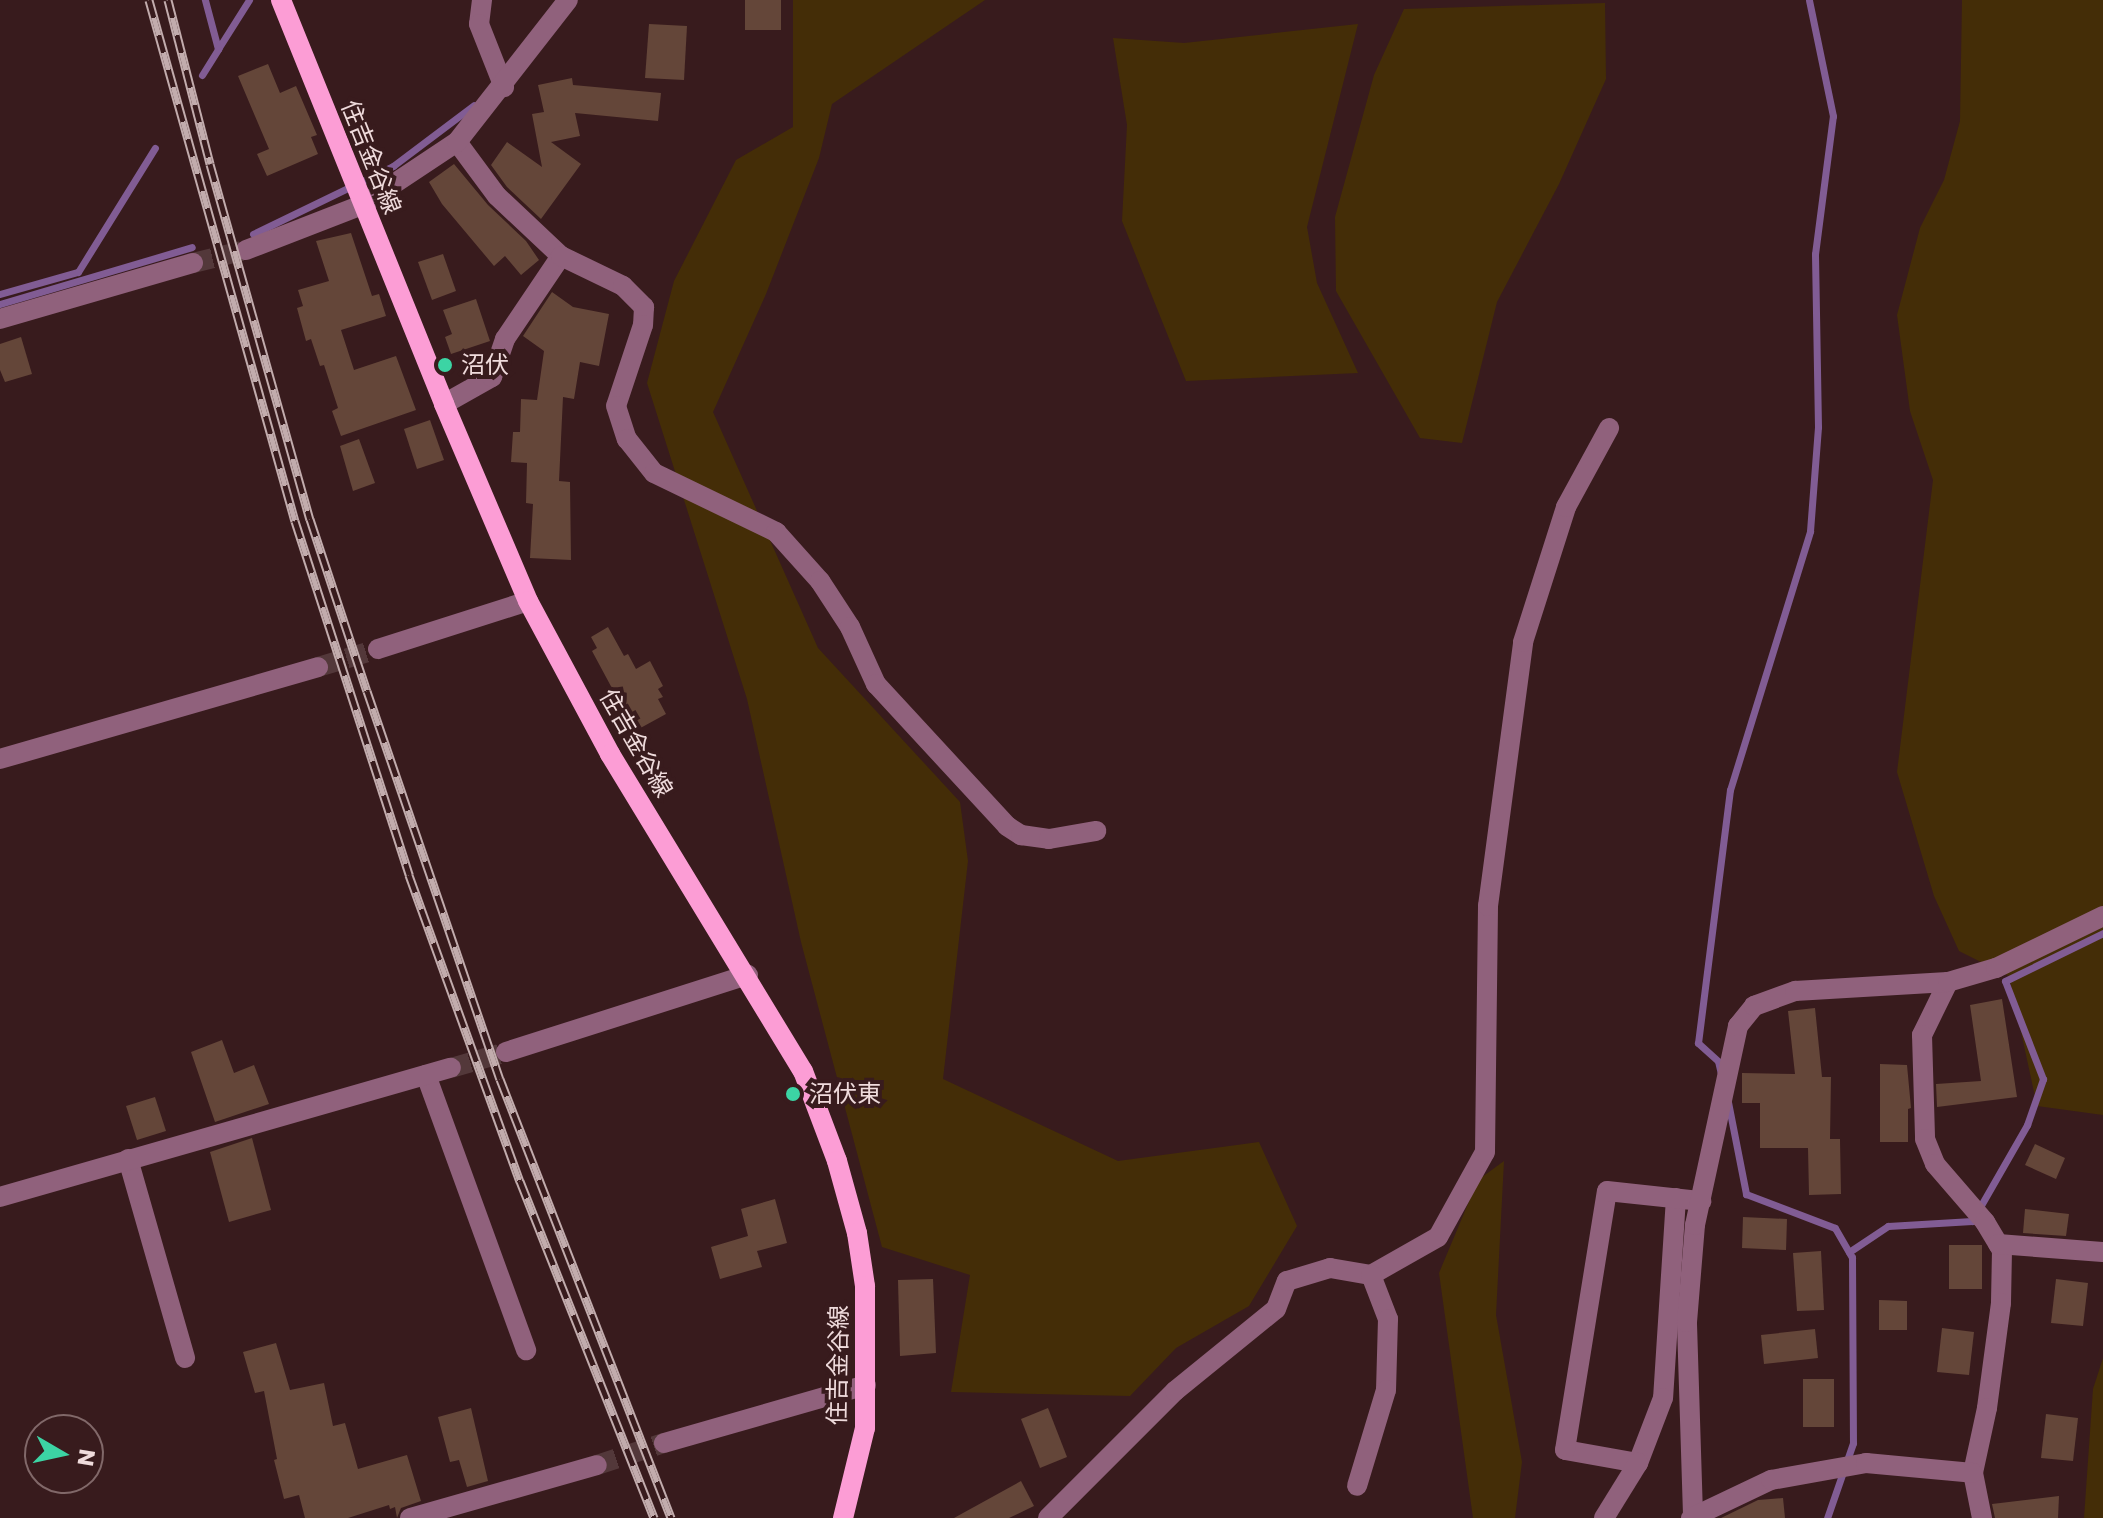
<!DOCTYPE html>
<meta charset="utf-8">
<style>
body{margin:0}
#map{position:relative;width:2103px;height:1518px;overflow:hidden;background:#381b1d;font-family:Poppins,"Noto Sans JP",sans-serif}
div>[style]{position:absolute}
.green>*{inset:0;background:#442d07}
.stream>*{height:7px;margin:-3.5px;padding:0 3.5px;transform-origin:3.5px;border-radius:3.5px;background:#815c94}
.building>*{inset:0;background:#644639}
.minor-tunnel>*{height:20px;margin-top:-10px;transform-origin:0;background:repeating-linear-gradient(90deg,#53383a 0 20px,transparent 0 30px)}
.minor>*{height:20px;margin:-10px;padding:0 10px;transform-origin:10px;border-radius:10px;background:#90617c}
.major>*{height:20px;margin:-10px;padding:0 10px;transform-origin:10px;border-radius:10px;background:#fc9dd5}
.rail>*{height:9px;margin-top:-4.5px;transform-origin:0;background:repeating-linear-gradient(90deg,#381b1d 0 18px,#c2acad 0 36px);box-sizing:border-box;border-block:2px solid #c2acad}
.dots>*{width:22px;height:22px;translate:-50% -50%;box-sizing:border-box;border:4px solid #381b1d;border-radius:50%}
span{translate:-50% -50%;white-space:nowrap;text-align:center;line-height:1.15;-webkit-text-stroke:8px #381b1d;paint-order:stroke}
.street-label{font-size:24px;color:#efdbdc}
.poi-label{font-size:24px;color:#efdbdc}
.left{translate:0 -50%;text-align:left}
.north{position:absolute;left:24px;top:1414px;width:80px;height:80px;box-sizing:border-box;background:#381b1d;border:2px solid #816869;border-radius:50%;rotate:99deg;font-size:22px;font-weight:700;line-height:32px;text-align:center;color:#efdbdc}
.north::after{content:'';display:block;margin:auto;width:28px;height:36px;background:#3cd4a4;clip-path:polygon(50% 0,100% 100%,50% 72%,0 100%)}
</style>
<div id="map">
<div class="green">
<i style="clip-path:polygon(793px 0,985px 0,832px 104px,819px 158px,766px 294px,713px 412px,818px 648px,960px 802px,968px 861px,943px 1079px,1118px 1161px,1259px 1142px,1297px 1226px,1249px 1306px,1176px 1348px,1130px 1396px,951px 1392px,970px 1275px,882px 1247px,801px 942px,747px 699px,647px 383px,674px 281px,736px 160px,793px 127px)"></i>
<i style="clip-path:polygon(1962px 0,2103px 0,2103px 1115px,2037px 1106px,2009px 976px,1959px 951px,1934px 896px,1897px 772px,1933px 480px,1910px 411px,1897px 315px,1920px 228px,1944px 180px,1960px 121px)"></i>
<i style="clip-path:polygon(1605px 3px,1606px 79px,1559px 184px,1497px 302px,1462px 443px,1420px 438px,1336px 291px,1335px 217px,1374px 75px,1404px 9px)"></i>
<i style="clip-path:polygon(1358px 24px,1307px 227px,1317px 283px,1358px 373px,1186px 381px,1122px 221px,1127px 125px,1113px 38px,1184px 43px)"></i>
<i style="clip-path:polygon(1504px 1161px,1496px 1315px,1522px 1462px,1515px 1518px,1473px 1518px,1439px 1273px,1478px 1180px)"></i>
<i style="clip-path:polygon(2103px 1358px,2103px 1518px,2084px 1518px,2093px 1389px)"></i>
</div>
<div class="stream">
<i style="left:218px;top:49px;width:58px;rotate:-57.7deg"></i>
<i style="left:202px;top:75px;width:31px;rotate:-58deg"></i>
<i style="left:218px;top:49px;width:51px;rotate:-104.9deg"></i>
<i style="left:253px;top:234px;width:156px;rotate:-25.9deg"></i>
<i style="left:393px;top:166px;width:101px;rotate:-37deg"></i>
<i style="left:0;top:294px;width:81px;rotate:-15.8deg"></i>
<i style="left:78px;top:272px;width:146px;rotate:-58.2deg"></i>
<i style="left:0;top:304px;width:200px;rotate:-16.5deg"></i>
<i style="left:1721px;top:1074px;width:13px;rotate:-103deg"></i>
<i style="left:1718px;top:1061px;width:27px;rotate:-138deg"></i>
<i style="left:1698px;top:1043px;width:255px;rotate:-82.8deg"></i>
<i style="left:1730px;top:790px;width:271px;rotate:-72.8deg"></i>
<i style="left:1810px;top:531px;width:104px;rotate:-85.6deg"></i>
<i style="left:1818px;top:427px;width:173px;rotate:-91deg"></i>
<i style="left:1815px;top:254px;width:139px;rotate:-82.6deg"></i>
<i style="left:1833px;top:116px;width:118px;rotate:-101.7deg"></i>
<i style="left:1728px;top:1102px;width:94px;rotate:78.9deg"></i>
<i style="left:1746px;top:1194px;width:95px;rotate:20.9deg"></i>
<i style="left:1835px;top:1228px;width:34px;rotate:60deg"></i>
<i style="left:1852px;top:1257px;width:186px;rotate:89.7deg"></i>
<i style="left:1853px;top:1443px;width:79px;rotate:109.1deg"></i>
<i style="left:1849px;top:1252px;width:47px;rotate:-33.7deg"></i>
<i style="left:1888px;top:1226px;width:84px;rotate:-3.4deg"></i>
<i style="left:1972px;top:1221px;width:111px;rotate:-60.2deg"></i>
<i style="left:2027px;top:1125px;width:49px;rotate:-70.8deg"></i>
<i style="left:2043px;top:1079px;width:105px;rotate:-111.2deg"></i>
<i style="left:2005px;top:981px;width:109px;rotate:-26.1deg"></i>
</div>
<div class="building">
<i style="clip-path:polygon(745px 0,781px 0,781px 30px,745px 30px)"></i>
<i style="clip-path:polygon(649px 24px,687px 26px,684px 80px,645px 78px)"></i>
<i style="clip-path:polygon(268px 64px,280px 93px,296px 86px,317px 135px,311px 137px,318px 154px,267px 176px,257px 154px,269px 149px,238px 76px)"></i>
<i style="clip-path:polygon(572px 78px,573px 85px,661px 93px,658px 121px,575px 113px,580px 136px,551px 142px,581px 164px,541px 219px,507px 187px,491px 165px,507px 142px,542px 167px,532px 114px,544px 112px,538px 85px)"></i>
<i style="clip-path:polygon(454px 164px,488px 205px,526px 241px,539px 260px,521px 275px,505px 256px,494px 266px,442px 204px,429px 182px)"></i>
<i style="clip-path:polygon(351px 233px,372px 296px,379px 294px,386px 316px,341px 330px,354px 370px,396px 356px,416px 410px,341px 436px,332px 411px,338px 408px,324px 365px,320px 366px,311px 339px,306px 341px,297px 308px,303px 306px,298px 290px,329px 281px,316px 241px)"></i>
<i style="clip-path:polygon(443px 254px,456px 291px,432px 300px,418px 262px)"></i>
<i style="clip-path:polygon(552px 292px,573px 307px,609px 314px,599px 366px,580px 362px,574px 399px,563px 397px,559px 481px,570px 482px,571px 560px,530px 558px,533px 504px,526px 503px,527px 463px,511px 462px,513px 432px,520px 432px,521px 399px,537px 400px,544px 351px,523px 336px)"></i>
<i style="clip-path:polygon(476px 299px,490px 341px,451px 354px,445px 337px,452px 334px,443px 310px)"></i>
<i style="clip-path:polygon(21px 337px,32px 374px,5px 382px,0 370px,0 344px)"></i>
<i style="clip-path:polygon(430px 420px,444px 460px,417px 469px,404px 429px)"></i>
<i style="clip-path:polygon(359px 439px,375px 483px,353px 491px,340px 446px)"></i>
<i style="clip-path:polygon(608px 627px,624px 656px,628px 654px,636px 669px,650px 661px,663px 686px,658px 689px,663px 697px,658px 699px,666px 714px,635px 731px,592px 651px,597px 648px,591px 637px)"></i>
<i style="clip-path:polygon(2002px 999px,2017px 1097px,1937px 1107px,1936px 1084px,1981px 1081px,1970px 1005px)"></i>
<i style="clip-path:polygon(1815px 1008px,1822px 1077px,1831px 1077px,1830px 1139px,1840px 1139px,1841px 1194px,1809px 1195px,1808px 1148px,1760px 1148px,1760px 1103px,1742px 1103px,1742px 1073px,1795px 1074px,1788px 1011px)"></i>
<i style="clip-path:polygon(222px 1040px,234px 1073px,254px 1065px,269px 1104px,215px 1122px,191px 1052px)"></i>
<i style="clip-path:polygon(1880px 1064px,1907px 1065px,1911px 1108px,1908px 1109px,1908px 1142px,1880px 1142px)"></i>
<i style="clip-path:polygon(155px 1097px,166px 1131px,137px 1140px,126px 1106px)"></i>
<i style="clip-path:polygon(252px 1138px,271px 1210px,229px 1222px,210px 1152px)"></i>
<i style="clip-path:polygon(2035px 1144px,2065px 1158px,2056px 1179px,2025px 1165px)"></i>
<i style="clip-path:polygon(775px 1199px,787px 1243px,757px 1251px,762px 1267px,720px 1279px,711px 1247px,748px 1236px,741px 1209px)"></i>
<i style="clip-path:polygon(2025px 1209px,2069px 1214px,2066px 1236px,2023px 1233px)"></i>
<i style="clip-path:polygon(1743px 1217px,1787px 1219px,1786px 1250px,1742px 1248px)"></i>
<i style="clip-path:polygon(1949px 1245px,1982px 1245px,1982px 1289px,1949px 1289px)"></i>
<i style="clip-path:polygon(1821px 1251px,1824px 1310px,1797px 1311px,1793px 1253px)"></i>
<i style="clip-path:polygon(933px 1279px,936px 1353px,900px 1356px,898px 1280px)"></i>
<i style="clip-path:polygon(2056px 1279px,2088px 1283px,2083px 1326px,2051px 1323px)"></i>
<i style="clip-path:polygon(1879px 1300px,1907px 1301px,1907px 1330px,1879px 1330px)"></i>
<i style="clip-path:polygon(1942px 1328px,1974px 1332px,1969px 1375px,1937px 1372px)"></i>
<i style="clip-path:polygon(1815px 1329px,1818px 1358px,1764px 1364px,1761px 1335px)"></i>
<i style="clip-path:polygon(276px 1343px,290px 1390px,324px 1383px,333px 1426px,345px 1423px,358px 1469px,407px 1455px,421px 1501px,401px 1508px,397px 1518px,395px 1507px,390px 1509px,389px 1505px,348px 1518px,305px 1518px,299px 1495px,284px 1499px,274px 1460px,277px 1459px,264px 1391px,255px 1393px,243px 1352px)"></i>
<i style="clip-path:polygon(1803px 1379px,1834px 1379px,1834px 1427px,1803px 1427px)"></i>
<i style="clip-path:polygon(471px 1408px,488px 1481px,467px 1487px,459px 1460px,450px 1462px,438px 1417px)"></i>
<i style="clip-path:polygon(1048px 1408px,1067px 1457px,1040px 1468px,1021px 1419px)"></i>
<i style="clip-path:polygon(2046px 1414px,2078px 1418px,2073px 1461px,2041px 1458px)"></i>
<i style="clip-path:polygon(1021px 1481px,1034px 1506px,1009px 1518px,954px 1518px)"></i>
<i style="clip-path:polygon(2059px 1496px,2058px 1518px,1995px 1518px,1992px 1504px)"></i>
<i style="clip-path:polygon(1783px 1498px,1785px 1518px,1721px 1518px,1758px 1500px)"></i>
</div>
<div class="minor-tunnel">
<i style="left:193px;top:263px;width:55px;rotate:-13.8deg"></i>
<i style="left:318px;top:667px;width:63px;rotate:-16.7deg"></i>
<i style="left:451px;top:1068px;width:57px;rotate:-16.2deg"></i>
<i style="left:597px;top:1465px;width:71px;rotate:-18.2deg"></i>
</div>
<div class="minor">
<i style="left:482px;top:0;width:24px;rotate:97deg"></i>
<i style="left:479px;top:24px;width:68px;rotate:68.4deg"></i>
<i style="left:457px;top:142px;width:67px;rotate:53.5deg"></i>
<i style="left:497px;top:196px;width:88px;rotate:43.2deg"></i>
<i style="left:246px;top:250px;width:124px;rotate:-21.2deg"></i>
<i style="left:362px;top:205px;width:114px;rotate:-33.6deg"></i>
<i style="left:457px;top:142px;width:180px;rotate:-52deg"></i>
<i style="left:0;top:319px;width:201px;rotate:-16.2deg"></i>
<i style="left:444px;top:404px;width:55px;rotate:-29.4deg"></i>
<i style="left:492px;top:377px;width:40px;rotate:-71.1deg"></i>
<i style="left:505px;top:339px;width:100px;rotate:-56deg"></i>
<i style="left:561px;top:256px;width:69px;rotate:25.8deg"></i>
<i style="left:623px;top:286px;width:30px;rotate:45deg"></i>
<i style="left:644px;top:307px;width:18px;rotate:93deg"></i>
<i style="left:643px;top:325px;width:85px;rotate:108.4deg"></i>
<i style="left:616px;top:406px;width:35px;rotate:72deg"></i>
<i style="left:627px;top:439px;width:43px;rotate:51.5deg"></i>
<i style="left:654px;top:473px;width:136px;rotate:25.8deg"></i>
<i style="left:776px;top:532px;width:66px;rotate:48.1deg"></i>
<i style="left:820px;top:581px;width:55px;rotate:56.9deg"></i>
<i style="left:850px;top:627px;width:63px;rotate:65.5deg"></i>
<i style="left:876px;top:684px;width:193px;rotate:47.3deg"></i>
<i style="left:1007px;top:826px;width:17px;rotate:33deg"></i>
<i style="left:1021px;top:835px;width:28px;rotate:8deg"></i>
<i style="left:1049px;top:839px;width:48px;rotate:-9.7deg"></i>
<i style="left:378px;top:649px;width:157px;rotate:-17.7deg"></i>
<i style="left:0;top:759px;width:331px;rotate:-16.1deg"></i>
<i style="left:1948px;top:982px;width:59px;rotate:116.1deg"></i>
<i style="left:1922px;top:1035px;width:104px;rotate:88.3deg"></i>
<i style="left:1925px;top:1139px;width:27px;rotate:68deg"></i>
<i style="left:1935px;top:1164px;width:77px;rotate:49.2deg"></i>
<i style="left:1985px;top:1222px;width:33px;rotate:59deg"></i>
<i style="left:2002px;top:1250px;width:53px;rotate:91.1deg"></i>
<i style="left:2001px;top:1303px;width:106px;rotate:97.6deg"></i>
<i style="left:1987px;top:1408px;width:66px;rotate:102.2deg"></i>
<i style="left:1973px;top:1473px;width:46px;rotate:78.7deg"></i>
<i style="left:506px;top:1052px;width:254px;rotate:-17.7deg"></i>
<i style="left:426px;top:1075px;width:293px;rotate:70deg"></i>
<i style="left:128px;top:1159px;width:207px;rotate:74deg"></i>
<i style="left:0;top:1197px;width:469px;rotate:-16deg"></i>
<i style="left:1676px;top:1198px;width:200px;rotate:93.7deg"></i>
<i style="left:1663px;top:1398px;width:70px;rotate:111deg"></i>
<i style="left:1638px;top:1463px;width:74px;rotate:-169.9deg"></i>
<i style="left:1565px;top:1450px;width:262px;rotate:-80.8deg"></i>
<i style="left:1607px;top:1191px;width:95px;rotate:6.1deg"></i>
<i style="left:1998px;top:1244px;width:105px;rotate:4.4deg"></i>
<i style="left:1371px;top:1275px;width:77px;rotate:-29.6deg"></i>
<i style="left:1438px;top:1237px;width:97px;rotate:-61.1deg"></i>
<i style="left:1485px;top:1152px;width:246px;rotate:-89.3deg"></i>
<i style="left:1488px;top:906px;width:266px;rotate:-82.4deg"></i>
<i style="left:1523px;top:642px;width:142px;rotate:-72.3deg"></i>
<i style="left:1566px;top:507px;width:90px;rotate:-61.4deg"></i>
<i style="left:664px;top:1443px;width:210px;rotate:-16deg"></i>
<i style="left:1693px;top:1515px;width:193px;rotate:-91.8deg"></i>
<i style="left:1687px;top:1322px;width:97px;rotate:-85.3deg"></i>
<i style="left:1695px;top:1225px;width:204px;rotate:-77.8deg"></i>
<i style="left:1738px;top:1026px;width:26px;rotate:-51deg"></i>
<i style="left:1754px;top:1006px;width:44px;rotate:-20.1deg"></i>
<i style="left:1795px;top:991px;width:153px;rotate:-3.4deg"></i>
<i style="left:1948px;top:982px;width:50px;rotate:-16.3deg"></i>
<i style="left:1996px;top:968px;width:119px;rotate:-25.9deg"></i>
<i style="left:410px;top:1518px;width:194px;rotate:-15.8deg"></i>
<i style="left:1048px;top:1518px;width:180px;rotate:-45deg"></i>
<i style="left:1175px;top:1391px;width:130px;rotate:-39.1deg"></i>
<i style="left:1276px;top:1309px;width:30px;rotate:-69deg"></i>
<i style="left:1287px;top:1281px;width:45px;rotate:-16.8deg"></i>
<i style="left:1330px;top:1268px;width:42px;rotate:9.7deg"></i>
<i style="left:1371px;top:1275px;width:47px;rotate:68.9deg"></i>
<i style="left:1388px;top:1319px;width:71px;rotate:91.6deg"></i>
<i style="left:1386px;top:1390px;width:100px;rotate:106.8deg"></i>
<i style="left:1604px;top:1518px;width:65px;rotate:-58.3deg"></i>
<i style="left:1691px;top:1518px;width:89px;rotate:-25.4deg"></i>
<i style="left:1771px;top:1480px;width:97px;rotate:-10.1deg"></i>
<i style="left:1866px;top:1463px;width:107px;rotate:5.3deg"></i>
</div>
<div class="major">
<i style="left:281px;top:0;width:436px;rotate:68deg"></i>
<i style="left:444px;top:404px;width:214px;rotate:66.9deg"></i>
<i style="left:528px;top:601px;width:174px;rotate:61.8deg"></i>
<i style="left:610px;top:754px;width:371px;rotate:58.7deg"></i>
<i style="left:803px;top:1071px;width:96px;rotate:69.3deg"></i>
<i style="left:837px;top:1161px;width:75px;rotate:74.5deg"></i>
<i style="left:857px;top:1233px;width:54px;rotate:81.4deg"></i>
<i style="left:865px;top:1286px;width:142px;rotate:90deg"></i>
<i style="left:865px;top:1428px;width:93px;rotate:103.7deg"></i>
</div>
<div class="rail">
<i style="left:149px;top:0;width:541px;rotate:74.35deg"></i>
<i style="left:295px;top:521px;width:372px;rotate:72.1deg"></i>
<i style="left:409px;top:875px;width:326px;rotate:70.1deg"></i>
<i style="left:520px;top:1181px;width:363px;rotate:68.3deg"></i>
<i style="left:168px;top:0;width:169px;rotate:75.6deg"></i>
<i style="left:210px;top:164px;width:369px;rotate:74.3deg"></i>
<i style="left:310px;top:519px;width:181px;rotate:71.7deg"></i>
<i style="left:367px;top:691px;width:410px;rotate:71.1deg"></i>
<i style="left:500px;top:1079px;width:471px;rotate:68.7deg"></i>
</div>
<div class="dots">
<i style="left:445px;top:365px;background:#3cd4a4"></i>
<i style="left:793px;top:1094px;background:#3cd4a4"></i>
</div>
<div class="street-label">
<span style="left:371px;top:157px;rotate:68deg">住吉金谷線</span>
<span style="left:636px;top:743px;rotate:60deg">住吉金谷線</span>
<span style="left:838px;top:1365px;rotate:-89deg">住吉金谷線</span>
</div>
<div class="poi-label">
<span class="left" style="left:461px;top:365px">沼伏</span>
<span class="left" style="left:809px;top:1094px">沼伏東</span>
</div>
<div class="north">N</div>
</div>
